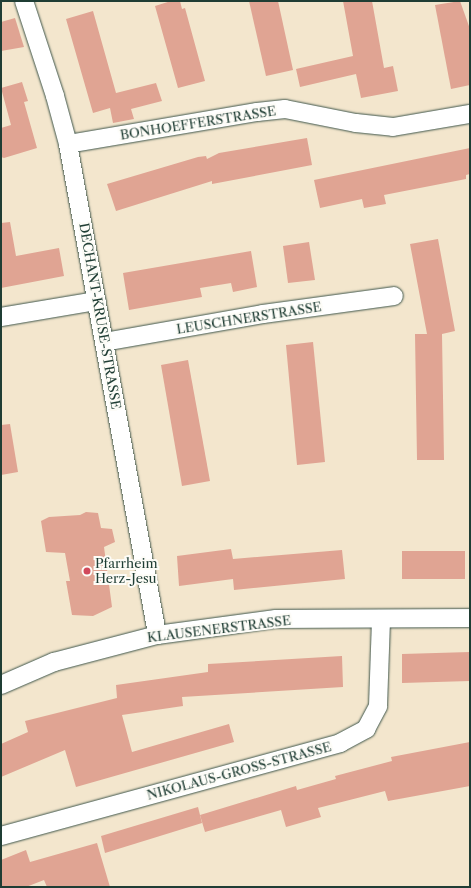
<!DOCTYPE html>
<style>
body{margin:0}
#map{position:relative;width:471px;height:888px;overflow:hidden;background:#f3e6cd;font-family:"Libre Caslon Text",serif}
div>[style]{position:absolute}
.building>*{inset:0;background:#e0a493}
.roads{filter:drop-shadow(0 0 1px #3f564b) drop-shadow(0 0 1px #3f564b)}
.street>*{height:18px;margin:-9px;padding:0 9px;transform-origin:9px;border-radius:9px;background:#fff}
.dots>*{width:11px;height:11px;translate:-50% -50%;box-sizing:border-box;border:2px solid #fdfcf7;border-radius:50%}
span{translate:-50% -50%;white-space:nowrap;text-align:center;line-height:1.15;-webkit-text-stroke:4px #fdfcf7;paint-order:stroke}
.street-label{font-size:13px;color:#1f3d34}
.poi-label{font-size:13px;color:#1f3d34}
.left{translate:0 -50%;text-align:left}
.frame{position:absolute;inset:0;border:2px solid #1f3d34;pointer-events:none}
</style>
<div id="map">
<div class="building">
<i style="clip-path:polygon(171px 1px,180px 1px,182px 9px,185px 8px,205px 81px,178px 88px,155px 6px)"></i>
<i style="clip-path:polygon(249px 1px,278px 1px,293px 70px,266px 76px)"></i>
<i style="clip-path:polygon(343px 1px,372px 1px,384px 68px,393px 66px,398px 91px,361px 98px,356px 74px,300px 87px,296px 69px,353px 56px)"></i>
<i style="clip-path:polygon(460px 1px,470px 29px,470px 85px,451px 89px,435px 5px)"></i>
<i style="clip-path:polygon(93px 11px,116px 93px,156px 83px,162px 101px,131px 109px,134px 119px,113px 123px,110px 108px,93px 113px,66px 19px)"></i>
<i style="clip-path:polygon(15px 18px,24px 47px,1px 51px,1px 22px)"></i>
<i style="clip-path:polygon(22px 82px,28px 101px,24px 102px,37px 148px,4px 158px,1px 157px,1px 128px,11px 125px,1px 88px)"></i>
<i style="clip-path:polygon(307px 138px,312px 165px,212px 184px,212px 181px,116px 211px,107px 184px,198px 157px,206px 156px,207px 159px,219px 153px)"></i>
<i style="clip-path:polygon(470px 148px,470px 174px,466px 175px,466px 179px,384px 195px,386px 204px,364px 208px,362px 199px,320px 208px,314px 180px)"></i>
<i style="clip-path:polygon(10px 222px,16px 256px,59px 248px,64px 276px,1px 288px,1px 223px)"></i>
<i style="clip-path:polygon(438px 239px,455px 331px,442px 334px,444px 460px,417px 460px,415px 334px,427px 334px,410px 244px)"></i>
<i style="clip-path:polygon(309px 242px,315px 280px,288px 283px,283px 246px)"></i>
<i style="clip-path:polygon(251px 251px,257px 287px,233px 292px,231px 283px,200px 288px,202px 297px,129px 310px,123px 273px)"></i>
<i style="clip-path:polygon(313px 342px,325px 462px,297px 465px,286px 345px)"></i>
<i style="clip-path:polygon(188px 360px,210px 481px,182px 486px,161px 365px)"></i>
<i style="clip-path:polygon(10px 424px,18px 472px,1px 475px,1px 425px)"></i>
<i style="clip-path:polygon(86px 512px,98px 513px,101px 528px,112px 529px,115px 542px,104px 547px,112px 607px,93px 616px,72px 615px,66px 581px,70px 581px,65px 553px,46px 552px,41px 521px,49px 517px,80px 515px)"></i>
<i style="clip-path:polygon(231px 549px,233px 559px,342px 550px,345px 579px,234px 590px,233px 579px,179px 586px,177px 556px)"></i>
<i style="clip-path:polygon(402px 551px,465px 551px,465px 579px,402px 579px)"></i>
<i style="clip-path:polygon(470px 652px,470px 681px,402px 683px,402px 654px)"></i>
<i style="clip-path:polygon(342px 656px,343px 687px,182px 697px,183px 706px,122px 715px,132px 752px,229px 724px,234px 742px,76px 787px,65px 750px,1px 777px,1px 744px,28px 732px,25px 721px,117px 698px,116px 685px,208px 672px,208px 664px)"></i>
<i style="clip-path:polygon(470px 742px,470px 786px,388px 801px,385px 791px,318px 808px,321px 817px,286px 827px,281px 810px,205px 832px,200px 815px,296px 786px,297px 790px,336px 779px,335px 776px,392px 761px,391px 757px)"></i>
<i style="clip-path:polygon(198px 807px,202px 823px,105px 853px,101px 836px)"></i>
<i style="clip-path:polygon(97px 843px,110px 887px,47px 887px,44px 880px,26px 887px,1px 887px,1px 860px,26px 850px,30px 862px)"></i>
</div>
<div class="roads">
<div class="street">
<i style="left:24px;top:1px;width:100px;rotate:71.9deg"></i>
<i style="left:55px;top:96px;width:50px;rotate:74.8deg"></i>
<i style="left:68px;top:144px;width:499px;rotate:79.7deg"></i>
<i style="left:68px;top:144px;width:192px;rotate:-9.6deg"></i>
<i style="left:257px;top:112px;width:28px;rotate:-6deg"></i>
<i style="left:285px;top:109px;width:72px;rotate:11.2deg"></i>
<i style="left:356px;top:123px;width:37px;rotate:6deg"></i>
<i style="left:393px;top:127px;width:78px;rotate:-9.6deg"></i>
<i style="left:1px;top:317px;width:97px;rotate:-9.5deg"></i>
<i style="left:104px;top:342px;width:161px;rotate:-10deg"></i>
<i style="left:263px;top:314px;width:132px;rotate:-7.8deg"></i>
<i style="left:1px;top:685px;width:58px;rotate:-23.5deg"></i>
<i style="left:54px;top:662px;width:106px;rotate:-14.7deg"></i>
<i style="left:157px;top:635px;width:120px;rotate:-7.7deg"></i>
<i style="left:276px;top:619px;width:194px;rotate:-0.3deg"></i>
<i style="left:1px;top:836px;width:352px;rotate:-15.3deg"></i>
<i style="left:340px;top:743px;width:30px;rotate:-28deg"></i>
<i style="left:366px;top:729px;width:26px;rotate:-62deg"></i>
<i style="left:378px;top:706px;width:87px;rotate:-88deg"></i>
</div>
</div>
<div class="dots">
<i style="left:87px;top:571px;background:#d1495b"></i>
</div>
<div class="street-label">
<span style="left:198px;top:123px;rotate:-9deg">BONHOEFFERSTRASSE</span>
<span style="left:100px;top:316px;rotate:80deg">DECHANT-KRUSE-STRASSE</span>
<span style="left:249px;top:318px;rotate:-9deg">LEUSCHNERSTRASSE</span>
<span style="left:219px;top:629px;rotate:-7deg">KLAUSENERSTRASSE</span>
<span style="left:239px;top:771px;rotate:-15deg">NIKOLAUS-GROSS-STRASSE</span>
</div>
<div class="poi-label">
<span class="left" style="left:95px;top:571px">Pfarrheim<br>Herz-Jesu</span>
</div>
<div class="frame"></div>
</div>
